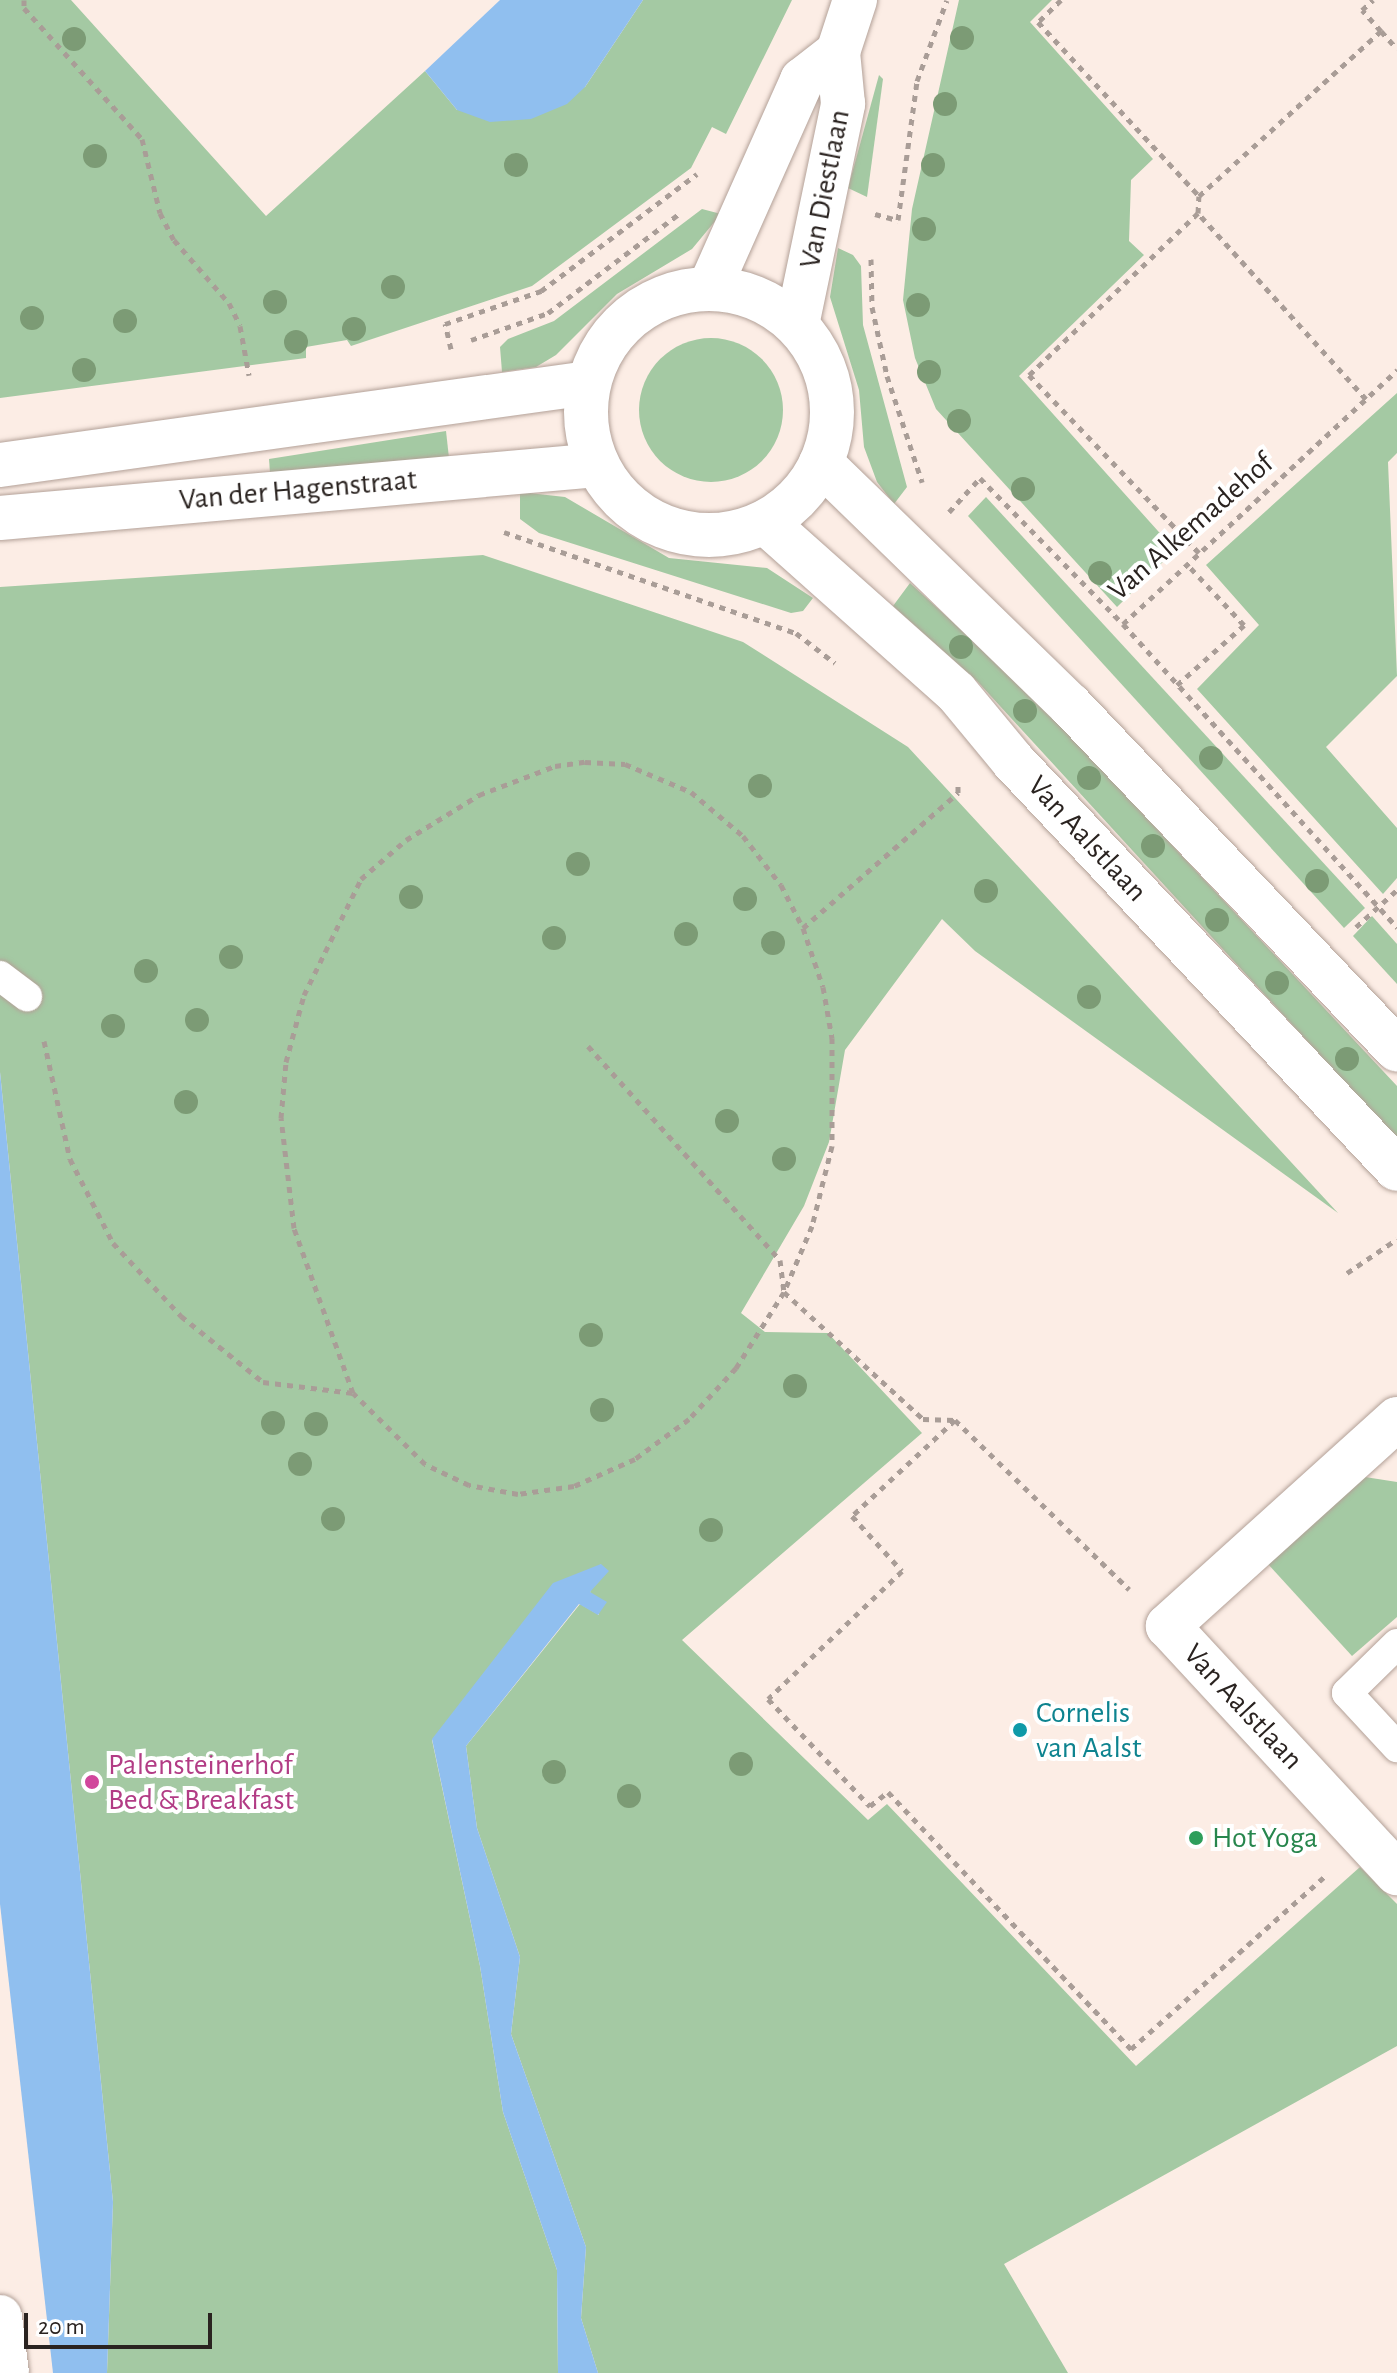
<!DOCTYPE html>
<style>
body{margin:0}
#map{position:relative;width:1397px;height:2373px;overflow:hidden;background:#fcede5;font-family:"Alegreya Sans",sans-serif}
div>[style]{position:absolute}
.green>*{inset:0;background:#a4c9a3}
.round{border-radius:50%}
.water>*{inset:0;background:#90bfef}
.path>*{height:5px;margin-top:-2.5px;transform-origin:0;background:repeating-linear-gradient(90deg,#a99d97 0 6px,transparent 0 12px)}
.roads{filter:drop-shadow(0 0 2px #b3a198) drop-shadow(0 0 2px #b3a198)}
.service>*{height:30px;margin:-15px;padding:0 15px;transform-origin:15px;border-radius:15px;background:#fff}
.minor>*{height:44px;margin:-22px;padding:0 22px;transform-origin:22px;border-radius:22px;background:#fff}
.tertiary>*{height:44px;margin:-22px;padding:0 22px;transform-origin:22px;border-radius:22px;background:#fff}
.tertiary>.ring{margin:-22px;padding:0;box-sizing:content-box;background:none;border:44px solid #fff;border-radius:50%}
.trees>*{width:24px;height:24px;margin:-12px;border-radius:50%;background:#7c9b75}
.dots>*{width:22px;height:22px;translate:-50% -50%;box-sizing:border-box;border:4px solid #fff;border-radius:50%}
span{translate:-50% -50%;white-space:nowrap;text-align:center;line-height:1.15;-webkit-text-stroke:8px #fff;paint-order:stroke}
.street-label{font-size:30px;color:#2a2320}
.culture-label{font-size:30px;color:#0d838f}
.left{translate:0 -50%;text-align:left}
.hotel-label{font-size:30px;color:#b23c85}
.leisure-label{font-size:30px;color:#27864d}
.scale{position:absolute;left:24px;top:2313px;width:188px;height:36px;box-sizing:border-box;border:4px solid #2a2320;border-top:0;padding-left:10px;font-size:24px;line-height:28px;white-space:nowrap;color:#2a2320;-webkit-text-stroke:6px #fff;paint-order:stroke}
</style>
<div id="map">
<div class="green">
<i style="clip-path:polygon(0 0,71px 0,266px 216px,425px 71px,457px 110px,585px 87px,643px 0,792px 0,726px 134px,712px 127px,691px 168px,532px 286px,351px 346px,347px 340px,306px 347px,306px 358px,0 398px)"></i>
<i style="clip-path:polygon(959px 0,1052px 0,1030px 22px,1153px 159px,1131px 180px,1129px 241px,1144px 255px,1019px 376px,1175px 550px,1117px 607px,936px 409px,915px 358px,903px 300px,912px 209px)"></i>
<i style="clip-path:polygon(879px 75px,883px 79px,867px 197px,848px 188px)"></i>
<i style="clip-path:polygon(702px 209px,721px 214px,692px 249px,617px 294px,556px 355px,536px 367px,502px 372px,500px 347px,508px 339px,554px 321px)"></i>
<i style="clip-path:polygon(838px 248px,853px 255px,861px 266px,863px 325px,907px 487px,894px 504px,877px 482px,864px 447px,859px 390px,830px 297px)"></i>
<i class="round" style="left:639px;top:338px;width:144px;height:144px"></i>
<i style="clip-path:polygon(1397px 393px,1397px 453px,1388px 462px,1397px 676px,1326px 747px,1397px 828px,1397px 878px,1383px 894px,1197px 689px,1259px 625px,1206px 565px)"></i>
<i style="clip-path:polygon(446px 431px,449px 458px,270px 473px,269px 459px)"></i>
<i style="clip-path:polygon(520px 492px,565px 497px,669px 558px,767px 568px,813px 598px,803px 611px,791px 613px,539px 533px,520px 519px)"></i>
<i style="clip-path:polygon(986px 497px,1365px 908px,1344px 928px,968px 516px)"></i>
<i style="clip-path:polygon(483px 555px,743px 642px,908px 747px,1338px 1213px,975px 951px,942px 919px,845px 1050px,829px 1142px,804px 1206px,741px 1313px,765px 1332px,828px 1333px,922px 1433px,682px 1640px,868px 1820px,887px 1804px,1136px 2066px,1360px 1867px,1397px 1904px,1397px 2046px,1004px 2264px,1068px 2373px,598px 2373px,581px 2318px,586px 2247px,511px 2034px,520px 1957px,477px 1828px,466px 1746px,580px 1604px,599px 1615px,590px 1592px,601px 1564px,432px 1740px,480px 1966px,503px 2112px,557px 2270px,558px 2373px,107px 2373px,113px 2202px,0 1072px,0 587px)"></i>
<i style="clip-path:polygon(910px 583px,1027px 690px,1397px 1086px,1397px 1139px,978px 682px,893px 606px)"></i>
<i style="clip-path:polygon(1372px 916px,1397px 944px,1397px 984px,1353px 936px)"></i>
<i style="clip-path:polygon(1365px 1477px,1397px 1482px,1397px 1617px,1352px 1656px,1268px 1564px)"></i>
</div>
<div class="water">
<i style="clip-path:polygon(500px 0,643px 0,585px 87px,567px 104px,531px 119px,490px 122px,457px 110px,425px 71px)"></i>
<i style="clip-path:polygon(0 1072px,113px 2202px,107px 2373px,53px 2373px,0 1904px)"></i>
<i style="clip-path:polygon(601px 1564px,609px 1571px,590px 1592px,607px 1602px,598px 1615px,579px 1604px,466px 1746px,477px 1828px,520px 1957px,511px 2034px,586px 2247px,581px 2318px,598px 2373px,558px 2373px,557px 2270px,503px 2112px,480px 1966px,432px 1739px,553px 1583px)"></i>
</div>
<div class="path">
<i style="left:24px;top:0;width:8px;rotate:90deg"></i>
<i style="left:24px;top:8px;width:176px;rotate:48deg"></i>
<i style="left:142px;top:139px;width:76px;rotate:76.3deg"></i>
<i style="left:160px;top:213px;width:30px;rotate:63deg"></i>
<i style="left:174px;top:240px;width:84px;rotate:48.9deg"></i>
<i style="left:229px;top:303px;width:25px;rotate:64deg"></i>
<i style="left:240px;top:326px;width:50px;rotate:79.6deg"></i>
<i style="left:1061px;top:0;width:32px;rotate:136deg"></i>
<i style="left:1038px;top:22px;width:237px;rotate:47.2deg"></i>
<i style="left:1381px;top:31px;width:24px;rotate:48deg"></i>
<i style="left:1198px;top:213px;width:234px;rotate:136.2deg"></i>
<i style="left:1029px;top:375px;width:246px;rotate:46.3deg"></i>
<i style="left:875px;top:214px;width:24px;rotate:15deg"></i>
<i style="left:898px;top:220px;width:140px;rotate:-82.2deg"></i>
<i style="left:917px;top:81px;width:86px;rotate:-69.7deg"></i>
<i style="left:871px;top:259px;width:48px;rotate:88.8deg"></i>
<i style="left:872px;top:307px;width:71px;rotate:77.7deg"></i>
<i style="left:887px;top:376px;width:112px;rotate:71.7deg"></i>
<i style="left:471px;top:340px;width:82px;rotate:-19.3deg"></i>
<i style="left:548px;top:313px;width:164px;rotate:-37.1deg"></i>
<i style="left:451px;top:349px;width:26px;rotate:-103deg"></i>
<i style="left:445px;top:324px;width:102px;rotate:-19deg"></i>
<i style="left:541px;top:291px;width:195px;rotate:-36.9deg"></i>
<i style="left:1366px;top:399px;width:251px;rotate:-132.1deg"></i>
<i style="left:1198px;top:213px;width:17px;rotate:-87deg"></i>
<i style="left:1199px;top:196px;width:246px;rotate:-42.2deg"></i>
<i style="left:1381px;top:31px;width:28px;rotate:-132deg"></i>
<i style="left:1362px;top:10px;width:15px;rotate:-42deg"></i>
<i style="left:949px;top:512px;width:46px;rotate:-47.6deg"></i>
<i style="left:980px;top:478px;width:204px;rotate:45.6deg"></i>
<i style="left:1123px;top:624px;width:374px;rotate:-42.8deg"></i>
<i style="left:504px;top:532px;width:309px;rotate:19.1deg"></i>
<i style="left:796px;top:633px;width:49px;rotate:37.6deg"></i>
<i style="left:1123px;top:624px;width:409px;rotate:47.9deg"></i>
<i style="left:1177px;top:685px;width:90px;rotate:-41.8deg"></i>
<i style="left:1244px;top:625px;width:83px;rotate:-133.1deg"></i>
<i style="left:585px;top:762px;width:40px;rotate:2.9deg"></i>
<i style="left:625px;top:764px;width:72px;rotate:23deg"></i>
<i style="left:691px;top:792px;width:68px;rotate:40.2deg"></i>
<i style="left:743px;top:836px;width:62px;rotate:52.2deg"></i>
<i style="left:781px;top:885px;width:48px;rotate:62.9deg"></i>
<i style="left:803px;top:928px;width:62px;rotate:71.3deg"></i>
<i style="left:823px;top:987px;width:52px;rotate:80deg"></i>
<i style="left:832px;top:1038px;width:108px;rotate:90deg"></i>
<i style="left:832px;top:1146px;width:82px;rotate:104deg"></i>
<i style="left:812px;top:1226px;width:72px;rotate:113deg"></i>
<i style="left:784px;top:1292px;width:90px;rotate:122.3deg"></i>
<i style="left:736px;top:1368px;width:69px;rotate:132.7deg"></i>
<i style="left:689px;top:1419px;width:67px;rotate:143.5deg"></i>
<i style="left:635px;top:1459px;width:67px;rotate:156.1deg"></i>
<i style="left:574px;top:1486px;width:57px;rotate:171.9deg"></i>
<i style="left:518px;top:1494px;width:50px;rotate:-169.6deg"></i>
<i style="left:469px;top:1485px;width:49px;rotate:-154.5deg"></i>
<i style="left:425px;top:1464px;width:101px;rotate:-135.4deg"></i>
<i style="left:353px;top:1393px;width:175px;rotate:-109.7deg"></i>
<i style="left:294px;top:1228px;width:111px;rotate:-96.7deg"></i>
<i style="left:281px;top:1118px;width:56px;rotate:-84.9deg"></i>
<i style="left:286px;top:1062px;width:69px;rotate:-75deg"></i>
<i style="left:304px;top:995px;width:129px;rotate:-63.8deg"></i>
<i style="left:361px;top:879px;width:60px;rotate:-40.9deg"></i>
<i style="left:406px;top:840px;width:86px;rotate:-31.7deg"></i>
<i style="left:479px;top:795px;width:81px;rotate:-20.9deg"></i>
<i style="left:555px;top:766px;width:30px;rotate:-8deg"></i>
<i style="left:1356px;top:927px;width:55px;rotate:-42.1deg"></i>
<i style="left:803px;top:928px;width:206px;rotate:-41.1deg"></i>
<i style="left:958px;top:793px;width:10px;rotate:-90deg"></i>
<i style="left:44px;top:1041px;width:121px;rotate:77.6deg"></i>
<i style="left:70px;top:1159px;width:94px;rotate:62.9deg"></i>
<i style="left:113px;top:1243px;width:100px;rotate:47deg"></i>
<i style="left:181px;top:1316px;width:105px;rotate:38.8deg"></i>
<i style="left:263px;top:1382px;width:91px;rotate:7deg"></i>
<i style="left:588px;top:1046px;width:288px;rotate:48.1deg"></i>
<i style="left:780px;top:1260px;width:32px;rotate:83deg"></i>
<i style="left:784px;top:1292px;width:188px;rotate:42.4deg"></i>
<i style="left:923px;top:1419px;width:32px;rotate:2deg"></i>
<i style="left:955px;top:1420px;width:243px;rotate:44.2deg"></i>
<i style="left:1347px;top:1273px;width:60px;rotate:-34.2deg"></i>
<i style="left:955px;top:1420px;width:141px;rotate:137deg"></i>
<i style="left:852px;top:1516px;width:74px;rotate:47.7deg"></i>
<i style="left:902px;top:1571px;width:185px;rotate:136.3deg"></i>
<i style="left:768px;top:1699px;width:148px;rotate:46.4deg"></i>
<i style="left:870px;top:1806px;width:23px;rotate:-38deg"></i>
<i style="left:888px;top:1792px;width:354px;rotate:46.6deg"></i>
<i style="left:1131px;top:2049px;width:261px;rotate:-41.7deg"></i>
</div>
<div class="roads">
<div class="service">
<i style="left:0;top:976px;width:34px;rotate:37deg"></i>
<i style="left:1397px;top:1644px;width:70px;rotate:135.6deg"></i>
<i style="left:1347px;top:1693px;width:74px;rotate:47.2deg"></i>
</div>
<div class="minor">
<i style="left:1397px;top:1419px;width:309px;rotate:137.9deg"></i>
<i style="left:1168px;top:1626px;width:337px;rotate:47.2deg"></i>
<i style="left:0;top:2317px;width:56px;rotate:82.9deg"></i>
</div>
<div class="tertiary">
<i style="left:710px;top:287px;width:227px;rotate:-66deg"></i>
<i style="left:802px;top:80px;width:46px;rotate:-37.9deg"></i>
<i class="ring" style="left:586px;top:289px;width:202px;height:202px"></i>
<i style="left:797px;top:325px;width:226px;rotate:-78.2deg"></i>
<i style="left:843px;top:104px;width:52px;rotate:-95.5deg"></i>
<i style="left:838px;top:52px;width:55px;rotate:-71.9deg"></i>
<i style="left:821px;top:463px;width:347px;rotate:44.2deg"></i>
<i style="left:1070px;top:705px;width:475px;rotate:46.5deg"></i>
<i style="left:0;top:465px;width:594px;rotate:-7.94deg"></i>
<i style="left:0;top:518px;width:599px;rotate:-5.07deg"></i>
<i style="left:765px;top:522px;width:256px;rotate:41.7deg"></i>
<i style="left:956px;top:692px;width:89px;rotate:50.4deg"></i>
<i style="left:1013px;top:761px;width:560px;rotate:46.74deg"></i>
</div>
</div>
<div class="trees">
<i style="left:962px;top:38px"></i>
<i style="left:74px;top:39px"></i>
<i style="left:945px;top:104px"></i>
<i style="left:95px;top:156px"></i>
<i style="left:516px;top:165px"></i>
<i style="left:933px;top:165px"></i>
<i style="left:924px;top:229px"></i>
<i style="left:393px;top:287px"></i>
<i style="left:275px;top:302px"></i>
<i style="left:918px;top:305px"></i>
<i style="left:32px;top:318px"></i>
<i style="left:125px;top:321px"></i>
<i style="left:354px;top:329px"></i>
<i style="left:296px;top:342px"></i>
<i style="left:84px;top:370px"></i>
<i style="left:929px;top:372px"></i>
<i style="left:959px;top:421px"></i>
<i style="left:1023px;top:489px"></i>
<i style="left:1100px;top:573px"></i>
<i style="left:961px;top:647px"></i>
<i style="left:1025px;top:711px"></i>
<i style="left:1211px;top:758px"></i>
<i style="left:1089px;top:778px"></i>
<i style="left:760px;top:786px"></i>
<i style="left:1153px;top:846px"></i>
<i style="left:578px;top:864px"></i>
<i style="left:1317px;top:881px"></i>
<i style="left:986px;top:891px"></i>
<i style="left:411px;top:897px"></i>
<i style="left:745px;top:899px"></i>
<i style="left:1217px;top:920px"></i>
<i style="left:686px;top:934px"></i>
<i style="left:554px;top:938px"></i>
<i style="left:773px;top:943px"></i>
<i style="left:231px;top:957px"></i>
<i style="left:146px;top:971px"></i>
<i style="left:1277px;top:983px"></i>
<i style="left:1089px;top:997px"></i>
<i style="left:197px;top:1020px"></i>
<i style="left:113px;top:1026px"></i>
<i style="left:1347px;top:1059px"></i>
<i style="left:186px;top:1102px"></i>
<i style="left:727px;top:1121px"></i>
<i style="left:784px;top:1159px"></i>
<i style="left:591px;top:1335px"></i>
<i style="left:795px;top:1386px"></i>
<i style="left:602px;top:1410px"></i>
<i style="left:273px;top:1423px"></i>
<i style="left:316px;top:1424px"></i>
<i style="left:300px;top:1464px"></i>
<i style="left:333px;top:1519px"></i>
<i style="left:711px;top:1530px"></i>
<i style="left:741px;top:1764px"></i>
<i style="left:554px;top:1772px"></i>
<i style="left:629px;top:1796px"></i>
</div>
<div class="dots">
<i style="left:1020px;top:1730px;background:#0f9aa8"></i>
<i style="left:92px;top:1782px;background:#d1479c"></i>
<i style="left:1196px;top:1838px;background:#2e9e5b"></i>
</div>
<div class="street-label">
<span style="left:825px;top:189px;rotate:-79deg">Van Diestlaan</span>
<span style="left:298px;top:490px;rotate:-5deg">Van der Hagenstraat</span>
<span style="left:1191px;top:527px;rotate:-41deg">Van Alkemadehof</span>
<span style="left:1087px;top:839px;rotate:47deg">Van Aalstlaan</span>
<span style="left:1243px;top:1707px;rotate:47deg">Van Aalstlaan</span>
</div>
<div class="culture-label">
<span class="left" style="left:1036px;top:1730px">Cornelis<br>van Aalst</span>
</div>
<div class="hotel-label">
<span class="left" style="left:108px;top:1782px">Palensteinerhof<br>Bed &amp; Breakfast</span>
</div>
<div class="leisure-label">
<span class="left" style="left:1212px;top:1838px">Hot Yoga</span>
</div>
<div class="scale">20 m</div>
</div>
